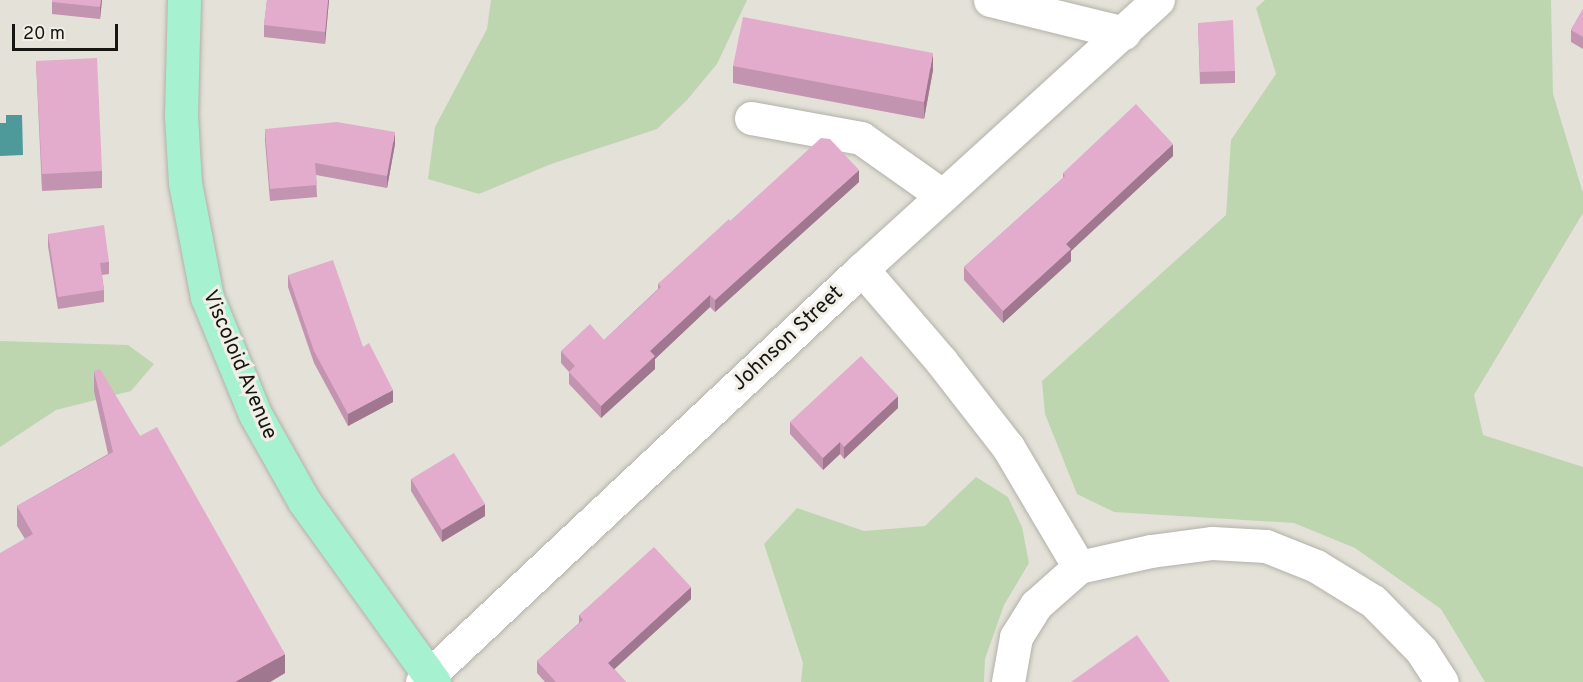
<!DOCTYPE html>
<style>
body{margin:0}
#map{position:relative;width:1583px;height:682px;overflow:hidden;background:#e3e1d8;font-family:Overpass,sans-serif}
div>[style]{position:absolute}
.green>*{inset:0;background:#bed6af}
.water>*{inset:0;background:#4e9a9b}
.roads{filter:drop-shadow(0 0 2px #b2b1a8) drop-shadow(0 0 2px #b2b1a8)}
.minor>*{height:33px;margin:-16.5px;padding:0 16.5px;transform-origin:16.5px;border-radius:16.5px;background:#fff}
.major>*{height:33px;margin:-16.5px;padding:0 16.5px;transform-origin:16.5px;border-radius:16.5px;background:#a6f1d0}
.wall>*{inset:0;background:#c394af}
.shaded-wall>*{inset:0;background:#9f788f}
.building>*{inset:0;background:#e3accc}
span{translate:-50% -50%;white-space:nowrap;text-align:center;line-height:1.15;-webkit-text-stroke:6px #f0eee6;paint-order:stroke}
.street-label{font-size:21px;color:#151512}
.scale{position:absolute;left:12px;top:24px;width:106px;height:27px;box-sizing:border-box;border:3px solid #151512;border-top:0;padding-left:8px;font-size:18px;line-height:21px;white-space:nowrap;color:#151512;-webkit-text-stroke:4px #f0eee6;paint-order:stroke}
</style>
<div id="map">
<div class="green">
<i style="clip-path:polygon(491px 0,747px 0,717px 64px,687px 100px,657px 129px,551px 164px,479px 194px,428px 179px,435px 127px,487px 29px)"></i>
<i style="clip-path:polygon(1265px 0,1551px 0,1553px 94px,1583px 193px,1583px 213px,1474px 395px,1483px 435px,1583px 467px,1583px 682px,1485px 682px,1441px 609px,1355px 548px,1294px 523px,1114px 512px,1077px 494px,1045px 414px,1042px 381px,1226px 215px,1231px 140px,1276px 74px,1256px 8px)"></i>
<i style="clip-path:polygon(0 341px,128px 345px,154px 364px,131px 391px,56px 410px,0 447px)"></i>
<i style="clip-path:polygon(976px 477px,1008px 497px,1022px 527px,1029px 563px,1004px 605px,985px 659px,984px 682px,801px 682px,803px 663px,764px 544px,797px 508px,864px 531px,925px 526px)"></i>
</div>
<div class="water">
<i style="clip-path:polygon(6px 115px,22px 115px,23px 155px,0 156px,0 123px,6px 123px)"></i>
</div>
<div class="roads">
<div class="minor">
<i style="left:990px;top:0;width:138px;rotate:13.8deg"></i>
<i style="left:751px;top:118px;width:112px;rotate:10.3deg"></i>
<i style="left:861px;top:138px;width:100px;rotate:35.3deg"></i>
<i style="left:862px;top:269px;width:121px;rotate:49.3deg"></i>
<i style="left:941px;top:361px;width:109px;rotate:52.1deg"></i>
<i style="left:1008px;top:447px;width:139px;rotate:59.4deg"></i>
<i style="left:422px;top:682px;width:603px;rotate:-43.19deg"></i>
<i style="left:862px;top:269px;width:400px;rotate:-42.3deg"></i>
<i style="left:1008px;top:682px;width:46px;rotate:-79.9deg"></i>
<i style="left:1016px;top:637px;width:38px;rotate:-58deg"></i>
<i style="left:1036px;top:605px;width:57px;rotate:-41.5deg"></i>
<i style="left:1079px;top:567px;width:74px;rotate:-12.5deg"></i>
<i style="left:1151px;top:551px;width:62px;rotate:-7.5deg"></i>
<i style="left:1212px;top:543px;width:54px;rotate:3.2deg"></i>
<i style="left:1266px;top:546px;width:54px;rotate:21.8deg"></i>
<i style="left:1316px;top:566px;width:67px;rotate:31.6deg"></i>
<i style="left:1373px;top:601px;width:69px;rotate:45.6deg"></i>
<i style="left:1421px;top:650px;width:38px;rotate:57deg"></i>
</div>
<div class="major">
<i style="left:184px;top:0;width:116px;rotate:91.5deg"></i>
<i style="left:181px;top:116px;width:67px;rotate:86.6deg"></i>
<i style="left:185px;top:183px;width:116px;rotate:79.1deg"></i>
<i style="left:207px;top:297px;width:126px;rotate:67.7deg"></i>
<i style="left:255px;top:414px;width:100px;rotate:60.6deg"></i>
<i style="left:304px;top:501px;width:223px;rotate:54.3deg"></i>
</div>
</div>
<div class="wall">
<i style="clip-path:polygon(52px 0,102px 0,100px 19px,52px 14px)"></i>
<i style="clip-path:polygon(267px 0,329px 0,325px 44px,264px 37px,264px 25px)"></i>
<i style="clip-path:polygon(1583px 9px,1583px 49px,1571px 42px,1571px 30px)"></i>
<i style="clip-path:polygon(1198px 23px,1235px 71px,1235px 83px,1200px 84px)"></i>
<i style="clip-path:polygon(36px 61px,102px 171px,102px 188px,42px 191px)"></i>
<i style="clip-path:polygon(733px 66px,933px 70px,924px 119px,733px 83px)"></i>
<i style="clip-path:polygon(265px 129px,395px 144px,387px 188px,316px 175px,317px 197px,270px 201px,265px 141px)"></i>
<i style="clip-path:polygon(1173px 156px,1071px 251px,1071px 261px,1003px 323px,964px 280px,964px 267px,1063px 178px,1063px 173px)"></i>
<i style="clip-path:polygon(859px 182px,715px 312px,710px 307px,655px 359px,655px 369px,601px 418px,569px 384px,569px 372px,561px 363px,561px 351px,604px 340px,658px 289px,658px 284px,730px 221px)"></i>
<i style="clip-path:polygon(48px 234px,109px 262px,109px 274px,102px 275px,104px 290px,104px 302px,58px 309px,48px 246px)"></i>
<i style="clip-path:polygon(288px 275px,363px 347px,393px 402px,348px 426px,314px 363px,288px 287px)"></i>
<i style="clip-path:polygon(94px 371px,140px 436px,285px 673px,270px 682px,0 682px,25px 539px,17px 526px,17px 506px,108px 454px,94px 391px)"></i>
<i style="clip-path:polygon(898px 408px,844px 459px,840px 454px,823px 470px,790px 434px,790px 422px)"></i>
<i style="clip-path:polygon(411px 479px,485px 516px,442px 542px,411px 491px)"></i>
<i style="clip-path:polygon(691px 599px,614px 669px,626px 682px,545px 682px,537px 673px,537px 661px,579px 623px,579px 615px)"></i>
</div>
<div class="shaded-wall">
<i style="clip-path:polygon(101px 0,102px 0,100px 19px,100px 7px)"></i>
<i style="clip-path:polygon(328px 0,329px 0,325px 44px,325px 32px)"></i>
<i style="clip-path:polygon(933px 53px,933px 70px,924px 119px,924px 102px)"></i>
<i style="clip-path:polygon(395px 132px,395px 144px,387px 188px,387px 176px)"></i>
<i style="clip-path:polygon(1173px 144px,1173px 156px,1071px 251px,1071px 261px,1003px 323px,1003px 311px,1066px 244px)"></i>
<i style="clip-path:polygon(859px 170px,859px 182px,715px 312px,715px 300px)"></i>
<i style="clip-path:polygon(710px 295px,710px 307px,655px 359px,655px 369px,601px 418px,601px 406px,650px 351px)"></i>
<i style="clip-path:polygon(393px 390px,393px 402px,348px 426px,348px 414px)"></i>
<i style="clip-path:polygon(898px 396px,898px 408px,844px 459px,844px 447px)"></i>
<i style="clip-path:polygon(840px 442px,840px 454px,823px 470px,823px 458px)"></i>
<i style="clip-path:polygon(485px 504px,485px 516px,442px 542px,442px 530px)"></i>
<i style="clip-path:polygon(691px 587px,691px 599px,608px 675px,608px 663px)"></i>
<i style="clip-path:polygon(285px 654px,285px 673px,270px 682px,235px 682px)"></i>
</div>
<div class="building">
<i style="clip-path:polygon(52px 0,101px 0,100px 7px,52px 2px)"></i>
<i style="clip-path:polygon(267px 0,328px 0,325px 32px,264px 25px)"></i>
<i style="clip-path:polygon(1583px 9px,1583px 37px,1571px 30px)"></i>
<i style="clip-path:polygon(743px 17px,933px 53px,924px 102px,733px 66px)"></i>
<i style="clip-path:polygon(1233px 20px,1235px 71px,1200px 72px,1198px 23px)"></i>
<i style="clip-path:polygon(97px 58px,102px 171px,42px 174px,36px 61px)"></i>
<i style="clip-path:polygon(1136px 104px,1173px 144px,1066px 244px,1071px 249px,1003px 311px,964px 267px,1065px 176px,1063px 173px)"></i>
<i style="clip-path:polygon(337px 122px,395px 132px,387px 176px,315px 163px,317px 185px,270px 189px,265px 129px)"></i>
<i style="clip-path:polygon(821px 138px,830px 139px,859px 170px,715px 300px,710px 295px,650px 351px,655px 356px,601px 406px,569px 372px,575px 366px,561px 351px,590px 324px,604px 340px,661px 287px,658px 284px,729px 219px,730px 221px)"></i>
<i style="clip-path:polygon(104px 225px,109px 262px,100px 263px,104px 290px,58px 297px,48px 234px)"></i>
<i style="clip-path:polygon(333px 260px,363px 347px,369px 343px,393px 390px,348px 414px,314px 351px,288px 275px)"></i>
<i style="clip-path:polygon(861px 356px,898px 396px,844px 447px,840px 442px,823px 458px,790px 422px)"></i>
<i style="clip-path:polygon(100px 369px,140px 436px,157px 427px,285px 654px,235px 682px,0 682px,0 553px,33px 534px,17px 506px,113px 452px,94px 371px)"></i>
<i style="clip-path:polygon(454px 453px,485px 504px,442px 530px,411px 479px)"></i>
<i style="clip-path:polygon(654px 547px,691px 587px,608px 663px,626px 682px,556px 682px,537px 661px,583px 620px,579px 615px)"></i>
<i style="clip-path:polygon(1137px 635px,1170px 682px,1071px 682px)"></i>
</div>
<div class="street-label">
<span style="left:788px;top:339px;rotate:-43deg">Johnson Street</span>
<span style="left:239px;top:365px;rotate:67deg">Viscoloid Avenue</span>
</div>
<div class="scale">20 m</div>
</div>
